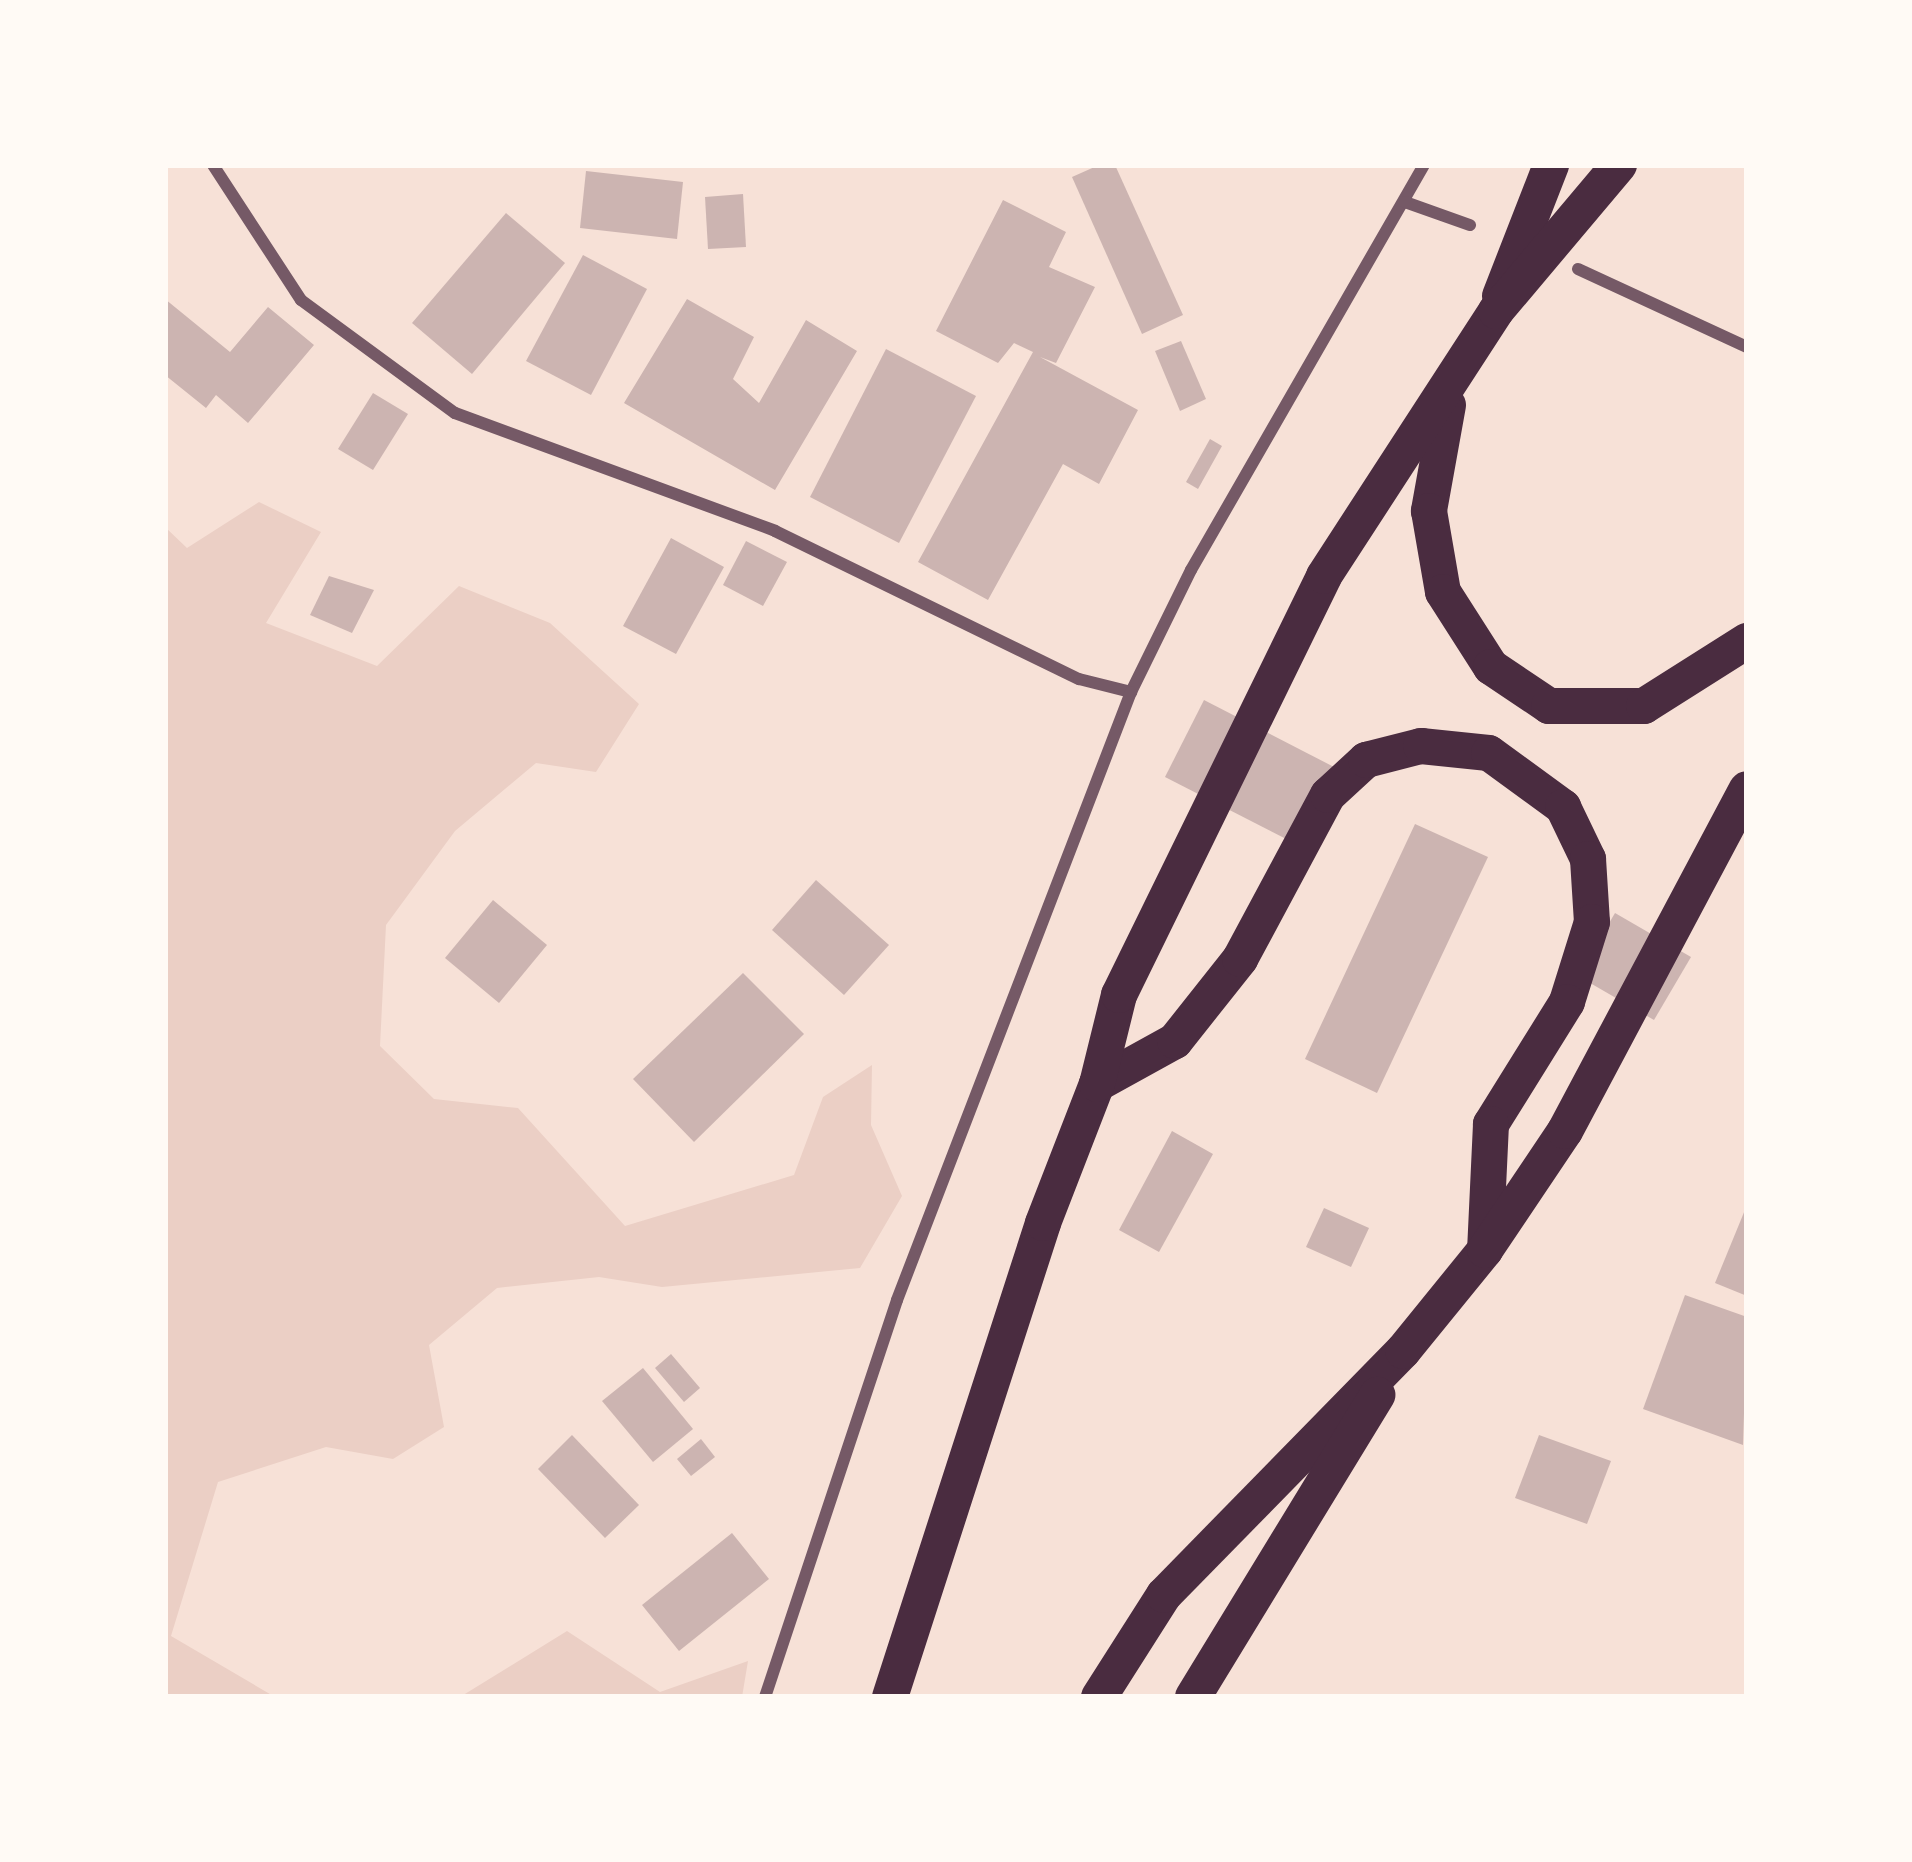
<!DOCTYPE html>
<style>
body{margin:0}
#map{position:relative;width:1912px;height:1862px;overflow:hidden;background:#f7e1d7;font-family:Arial,sans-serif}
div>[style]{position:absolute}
.green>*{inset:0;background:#ebcfc5}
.building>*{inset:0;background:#ccb4b1}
.minor>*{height:12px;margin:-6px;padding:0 6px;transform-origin:6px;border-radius:6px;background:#755966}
.motorway>*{height:36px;margin:-18px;padding:0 18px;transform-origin:18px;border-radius:18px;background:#4a2c40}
span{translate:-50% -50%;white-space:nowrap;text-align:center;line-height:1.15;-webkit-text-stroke:10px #fffaf5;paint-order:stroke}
.frame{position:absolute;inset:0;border:168px solid #fffaf5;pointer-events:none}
</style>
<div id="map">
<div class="green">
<i style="clip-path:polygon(259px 502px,321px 532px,266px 623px,377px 666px,459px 586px,550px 623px,639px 704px,596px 772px,536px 763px,455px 831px,386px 925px,380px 1046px,434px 1099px,518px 1108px,625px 1226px,794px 1175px,823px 1097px,872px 1065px,871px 1125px,902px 1196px,860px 1268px,662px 1287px,599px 1277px,497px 1288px,429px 1345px,444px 1427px,393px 1459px,326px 1447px,218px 1482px,171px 1636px,275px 1697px,165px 1697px,165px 527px,187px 548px)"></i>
<i style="clip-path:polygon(567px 1631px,660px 1692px,748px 1661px,742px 1697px,460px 1697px)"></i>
</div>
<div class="building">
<i style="clip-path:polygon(1099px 165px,1115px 165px,1183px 315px,1142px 334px,1072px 177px)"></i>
<i style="clip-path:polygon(586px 171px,683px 182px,677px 239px,580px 228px)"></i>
<i style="clip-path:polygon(743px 194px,746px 247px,708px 249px,705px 197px)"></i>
<i style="clip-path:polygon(1003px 200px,1066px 232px,1049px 267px,1095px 287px,1056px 363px,1040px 357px,1138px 410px,1099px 484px,1063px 464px,988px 600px,918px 562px,1033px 352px,1014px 343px,998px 363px,936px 331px)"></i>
<i style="clip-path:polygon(506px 213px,565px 263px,472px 374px,412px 323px)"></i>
<i style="clip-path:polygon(583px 255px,647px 289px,591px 395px,526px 361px)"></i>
<i style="clip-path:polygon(165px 299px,230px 352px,268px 307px,314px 345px,248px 423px,216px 395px,206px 408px,165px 375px)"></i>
<i style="clip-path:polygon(687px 299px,754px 337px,733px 379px,759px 403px,806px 320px,857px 351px,775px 490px,624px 403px)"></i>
<i style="clip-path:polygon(1181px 341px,1206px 399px,1180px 411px,1155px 351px)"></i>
<i style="clip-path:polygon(886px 349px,976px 396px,899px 543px,810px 497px)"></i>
<i style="clip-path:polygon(373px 393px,408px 414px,373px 470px,338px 449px)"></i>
<i style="clip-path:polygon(1210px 439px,1222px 446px,1198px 489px,1186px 482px)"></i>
<i style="clip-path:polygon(671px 538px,724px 567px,676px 654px,623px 626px)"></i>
<i style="clip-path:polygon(746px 541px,787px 562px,763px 606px,723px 585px)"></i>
<i style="clip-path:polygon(329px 576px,374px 590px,352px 633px,310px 615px)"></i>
<i style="clip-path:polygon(1204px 700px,1334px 767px,1294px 843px,1165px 777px)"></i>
<i style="clip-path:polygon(1415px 824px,1488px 857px,1377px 1093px,1305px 1059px)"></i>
<i style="clip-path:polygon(816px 880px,889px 945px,844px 995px,772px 930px)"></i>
<i style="clip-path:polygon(493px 900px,547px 945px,499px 1003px,445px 958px)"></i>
<i style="clip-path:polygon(1615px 913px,1691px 957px,1654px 1020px,1578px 976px)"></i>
<i style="clip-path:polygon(743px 973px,804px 1034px,694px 1142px,633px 1079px)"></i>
<i style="clip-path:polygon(1172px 1131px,1213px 1154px,1159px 1252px,1119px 1230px)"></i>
<i style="clip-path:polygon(1747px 1205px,1747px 1296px,1715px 1283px)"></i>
<i style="clip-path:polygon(1324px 1208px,1369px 1228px,1351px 1267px,1306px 1247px)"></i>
<i style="clip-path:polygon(1685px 1295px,1747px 1317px,1743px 1445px,1643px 1409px)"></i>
<i style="clip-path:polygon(671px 1354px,700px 1388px,684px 1402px,655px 1368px)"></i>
<i style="clip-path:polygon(643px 1368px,693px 1429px,653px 1462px,602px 1401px)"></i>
<i style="clip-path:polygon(572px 1435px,639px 1505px,605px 1538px,538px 1469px)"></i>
<i style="clip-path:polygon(1539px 1435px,1611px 1461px,1587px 1524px,1515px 1498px)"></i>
<i style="clip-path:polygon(701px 1439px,715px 1457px,691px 1476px,677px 1459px)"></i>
<i style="clip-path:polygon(732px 1533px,769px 1579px,679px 1651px,642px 1605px)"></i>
</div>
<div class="minor">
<i style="left:213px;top:165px;width:161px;rotate:56.9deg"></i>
<i style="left:301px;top:300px;width:191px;rotate:36.3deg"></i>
<i style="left:455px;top:413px;width:341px;rotate:20.2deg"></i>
<i style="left:775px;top:531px;width:338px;rotate:26deg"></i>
<i style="left:1079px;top:679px;width:54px;rotate:14deg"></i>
<i style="left:1131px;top:692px;width:136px;rotate:-63.8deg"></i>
<i style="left:1191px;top:570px;width:467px;rotate:-60.1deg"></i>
<i style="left:1405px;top:202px;width:69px;rotate:19.5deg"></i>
<i style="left:1578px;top:269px;width:186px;rotate:24.8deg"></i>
<i style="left:765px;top:1697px;width:418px;rotate:-71.6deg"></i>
<i style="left:897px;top:1300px;width:651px;rotate:-68.95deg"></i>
</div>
<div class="motorway">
<i style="left:1500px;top:296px;width:141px;rotate:-68.7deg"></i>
<i style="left:1448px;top:405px;width:108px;rotate:100.2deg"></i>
<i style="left:1429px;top:511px;width:82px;rotate:80.2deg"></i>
<i style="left:1443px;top:592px;width:89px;rotate:57.4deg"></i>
<i style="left:1491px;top:667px;width:70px;rotate:33.9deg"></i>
<i style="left:1549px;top:706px;width:95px"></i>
<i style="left:1644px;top:706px;width:122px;rotate:-32.3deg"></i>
<i style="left:1097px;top:1084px;width:89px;rotate:-28.9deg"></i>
<i style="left:1175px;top:1041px;width:105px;rotate:-51.6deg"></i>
<i style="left:1240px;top:959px;width:186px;rotate:-61.8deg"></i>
<i style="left:1328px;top:795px;width:52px;rotate:-42.6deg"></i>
<i style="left:1366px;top:760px;width:57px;rotate:-14.3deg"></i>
<i style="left:1421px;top:746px;width:68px;rotate:5.9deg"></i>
<i style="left:1489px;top:753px;width:92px;rotate:36.1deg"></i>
<i style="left:1563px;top:807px;width:58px;rotate:64.3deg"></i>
<i style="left:1588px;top:859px;width:63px;rotate:86.4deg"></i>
<i style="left:1592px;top:922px;width:84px;rotate:107.4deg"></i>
<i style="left:1567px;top:1002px;width:144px;rotate:121.9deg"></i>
<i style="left:1491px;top:1124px;width:126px;rotate:92.7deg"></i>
<i style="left:890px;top:1697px;width:498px;rotate:-72.1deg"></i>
<i style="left:1043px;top:1223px;width:149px;rotate:-68.8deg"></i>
<i style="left:1097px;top:1084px;width:92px;rotate:-76.1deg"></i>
<i style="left:1119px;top:995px;width:466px;rotate:-63.9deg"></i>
<i style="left:1324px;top:576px;width:316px;rotate:-57deg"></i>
<i style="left:1496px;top:311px;width:191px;rotate:-49.9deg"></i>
<i style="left:1099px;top:1697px;width:121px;rotate:-57.5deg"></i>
<i style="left:1164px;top:1595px;width:342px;rotate:-45.6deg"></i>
<i style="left:1403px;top:1351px;width:130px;rotate:-50.9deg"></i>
<i style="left:1485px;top:1250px;width:143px;rotate:-56.1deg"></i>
<i style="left:1565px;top:1131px;width:387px;rotate:-62deg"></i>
<i style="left:1193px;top:1697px;width:354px;rotate:-58.6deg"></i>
</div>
<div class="frame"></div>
</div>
